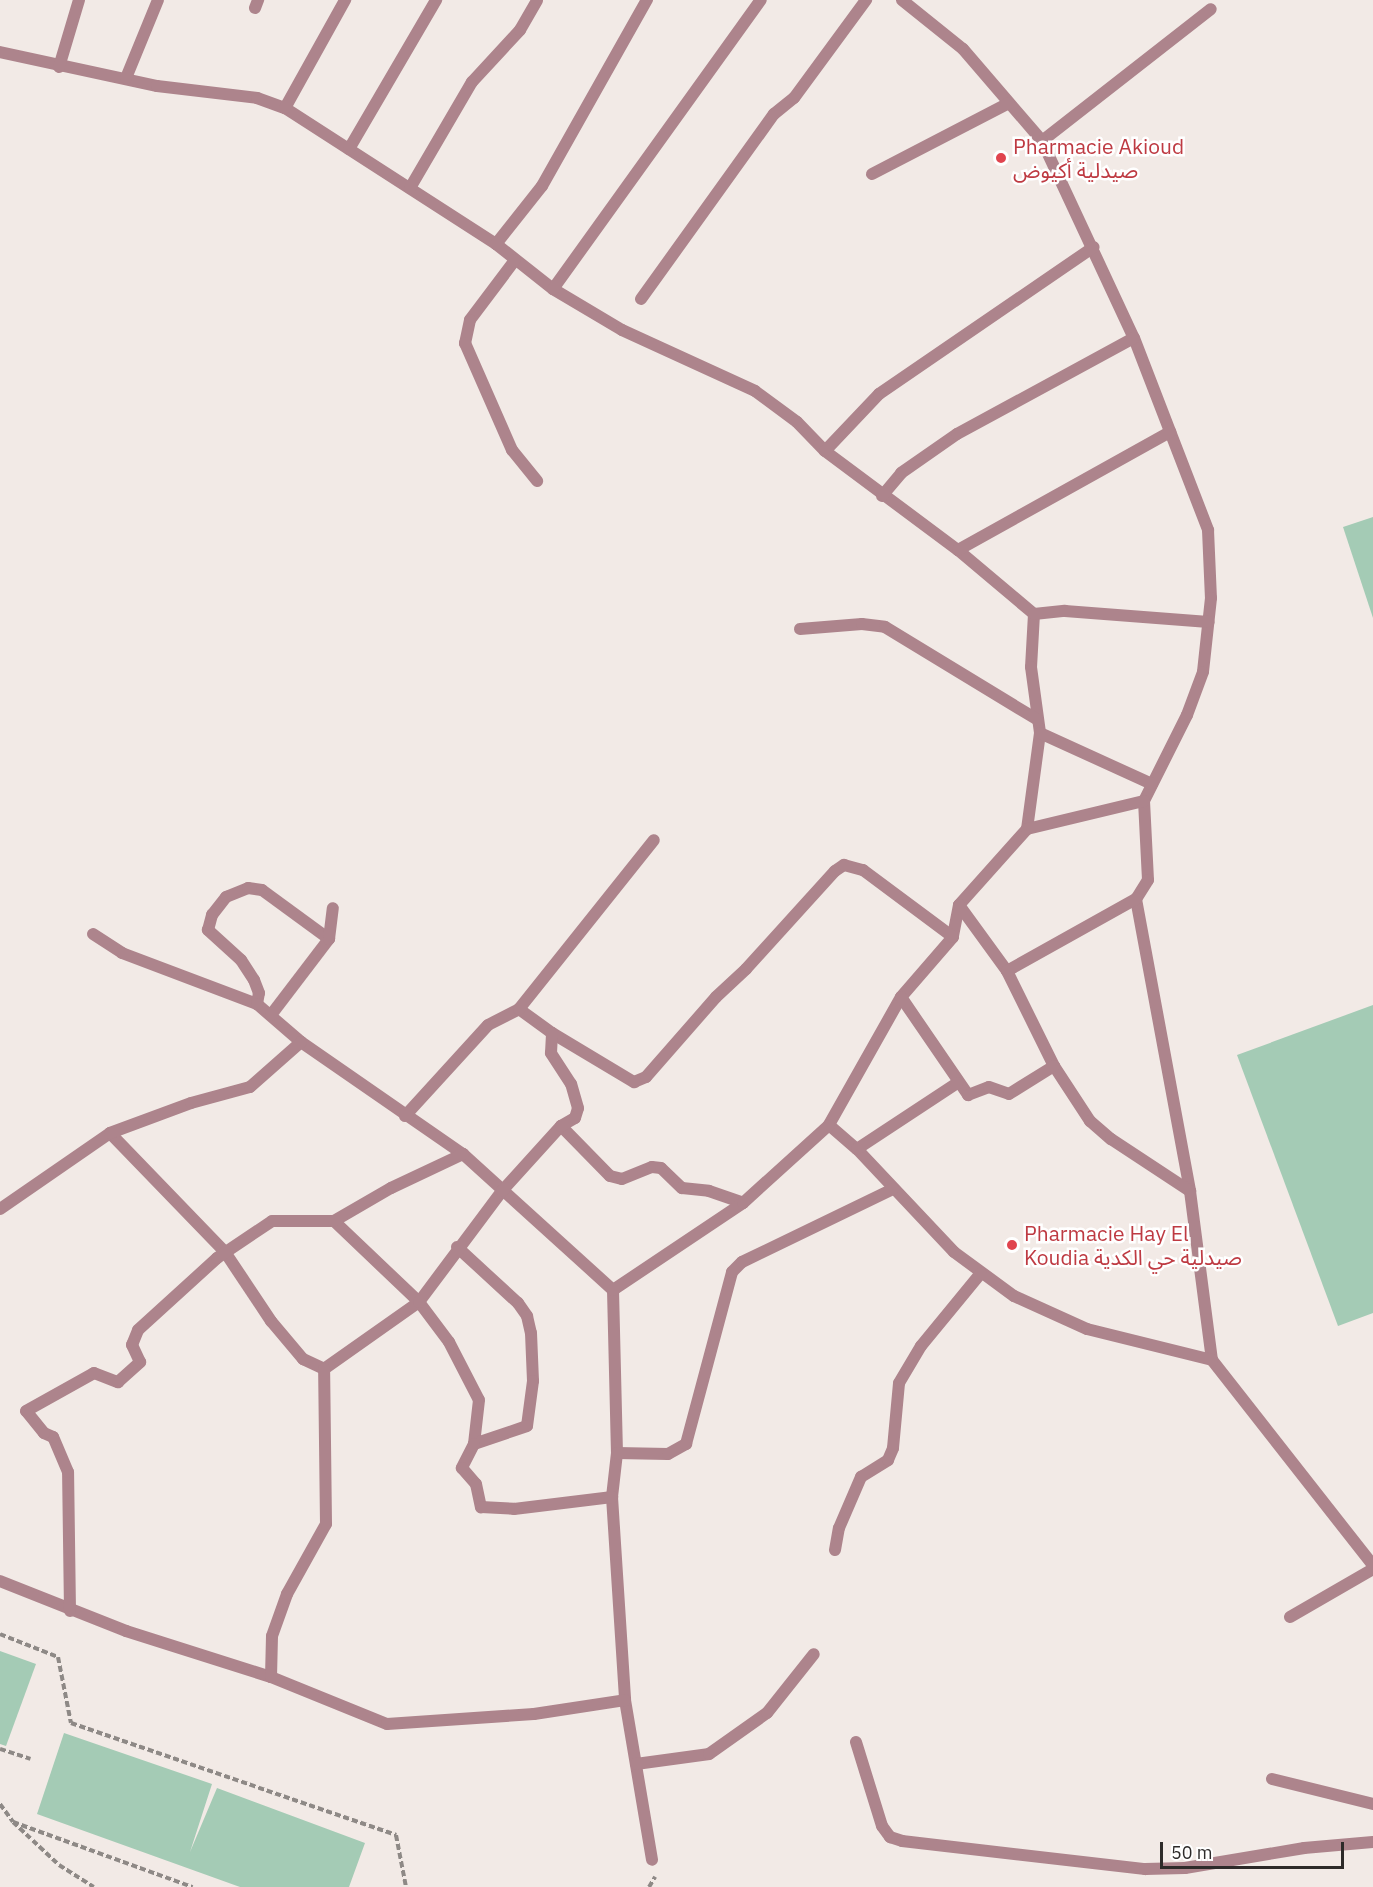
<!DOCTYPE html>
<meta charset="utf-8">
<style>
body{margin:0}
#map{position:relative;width:1373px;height:1887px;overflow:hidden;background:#f2eae6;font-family:"IBM Plex Sans","Noto Sans Arabic",sans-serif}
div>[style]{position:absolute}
.green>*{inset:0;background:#a4cbb5}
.path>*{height:4px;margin-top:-2px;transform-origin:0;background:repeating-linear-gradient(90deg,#8e8986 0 6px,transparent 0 9px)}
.lane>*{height:12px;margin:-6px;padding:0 6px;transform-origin:6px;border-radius:6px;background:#ad848c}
.street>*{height:12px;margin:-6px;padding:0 6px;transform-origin:6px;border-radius:6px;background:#ad848c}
.dots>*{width:16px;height:16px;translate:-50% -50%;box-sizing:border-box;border:3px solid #fff;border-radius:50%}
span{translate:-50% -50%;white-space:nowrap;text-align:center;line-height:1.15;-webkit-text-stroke:5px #fff;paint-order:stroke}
.health-label{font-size:21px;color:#be3a42}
.left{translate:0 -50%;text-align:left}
.scale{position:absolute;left:1160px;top:1842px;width:184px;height:27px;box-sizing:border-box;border:3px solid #2d2a29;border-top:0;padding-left:8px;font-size:18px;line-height:21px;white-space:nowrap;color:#2d2a29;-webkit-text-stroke:4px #fff;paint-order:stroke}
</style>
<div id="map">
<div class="green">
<i style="clip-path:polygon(1373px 517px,1373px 618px,1343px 527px)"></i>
<i style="clip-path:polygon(1373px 1005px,1373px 1313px,1338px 1326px,1237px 1055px)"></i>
<i style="clip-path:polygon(0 1651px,36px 1664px,6px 1746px,0 1744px)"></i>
<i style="clip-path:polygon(64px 1733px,212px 1784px,190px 1852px,217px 1788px,365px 1843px,349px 1887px,240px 1887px,37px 1814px)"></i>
</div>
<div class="path">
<i style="left:0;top:1634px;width:62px;rotate:21.6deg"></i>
<i style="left:58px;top:1657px;width:67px;rotate:78.9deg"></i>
<i style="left:71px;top:1723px;width:344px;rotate:19deg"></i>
<i style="left:396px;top:1835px;width:53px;rotate:79.1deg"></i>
<i style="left:0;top:1749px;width:32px;rotate:18deg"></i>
<i style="left:0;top:1804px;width:22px;rotate:54deg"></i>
<i style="left:13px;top:1822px;width:63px;rotate:43.1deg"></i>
<i style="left:59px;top:1865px;width:41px;rotate:32.2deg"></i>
<i style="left:13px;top:1822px;width:191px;rotate:19.9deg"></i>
<i style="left:649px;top:1887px;width:12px;rotate:-59deg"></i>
</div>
<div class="lane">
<i style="left:1042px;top:141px;width:214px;rotate:-38deg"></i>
</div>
<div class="street">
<i style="left:902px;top:0;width:78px;rotate:38.8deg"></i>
<i style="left:963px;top:49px;width:121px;rotate:49.3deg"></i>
<i style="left:1042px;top:141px;width:217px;rotate:65deg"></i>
<i style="left:1134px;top:338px;width:206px;rotate:68.9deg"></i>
<i style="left:1208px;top:530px;width:68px;rotate:87.5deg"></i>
<i style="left:1211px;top:598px;width:74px;rotate:96.2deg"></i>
<i style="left:1203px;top:672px;width:46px;rotate:110.4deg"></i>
<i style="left:1187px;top:715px;width:96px;rotate:116.6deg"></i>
<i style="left:1144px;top:801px;width:79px;rotate:87.1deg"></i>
<i style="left:1148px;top:880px;width:22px;rotate:122deg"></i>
<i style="left:1136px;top:899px;width:297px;rotate:79.5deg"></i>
<i style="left:1190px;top:1191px;width:170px;rotate:82.6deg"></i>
<i style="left:1212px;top:1360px;width:261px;rotate:51.9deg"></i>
<i style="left:255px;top:8px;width:9px;rotate:-69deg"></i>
<i style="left:0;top:52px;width:161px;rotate:12.2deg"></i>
<i style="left:157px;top:86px;width:101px;rotate:6.8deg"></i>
<i style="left:257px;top:98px;width:30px;rotate:20deg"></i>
<i style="left:285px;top:108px;width:251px;rotate:32.8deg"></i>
<i style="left:496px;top:244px;width:73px;rotate:38.3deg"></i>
<i style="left:553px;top:289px;width:80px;rotate:30.7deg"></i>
<i style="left:622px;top:330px;width:146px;rotate:24.6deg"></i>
<i style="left:755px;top:391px;width:52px;rotate:36.4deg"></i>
<i style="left:797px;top:422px;width:40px;rotate:46deg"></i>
<i style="left:825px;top:451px;width:166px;rotate:36.7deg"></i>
<i style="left:958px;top:550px;width:99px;rotate:40.1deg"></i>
<i style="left:1034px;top:614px;width:53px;rotate:93.2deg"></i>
<i style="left:1031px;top:667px;width:67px;rotate:82.2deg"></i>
<i style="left:1040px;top:733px;width:97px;rotate:97.7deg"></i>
<i style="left:1027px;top:829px;width:102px;rotate:131.8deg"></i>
<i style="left:959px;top:905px;width:33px;rotate:101deg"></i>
<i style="left:953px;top:937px;width:79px;rotate:130.9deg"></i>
<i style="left:901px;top:997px;width:147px;rotate:119.4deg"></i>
<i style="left:829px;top:1125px;width:37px;rotate:41deg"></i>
<i style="left:857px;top:1149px;width:141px;rotate:46.7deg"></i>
<i style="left:954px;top:1252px;width:74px;rotate:36.3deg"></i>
<i style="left:1014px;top:1296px;width:80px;rotate:24.3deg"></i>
<i style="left:1087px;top:1329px;width:129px;rotate:13.9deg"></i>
<i style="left:59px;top:67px;width:70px;rotate:-73.4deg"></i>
<i style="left:126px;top:78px;width:84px;rotate:-67.7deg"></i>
<i style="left:285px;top:108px;width:124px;rotate:-60.9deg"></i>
<i style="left:349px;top:149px;width:173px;rotate:-59.7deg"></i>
<i style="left:872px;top:174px;width:154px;rotate:-27.4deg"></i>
<i style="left:410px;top:188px;width:123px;rotate:-59.7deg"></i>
<i style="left:472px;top:82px;width:71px;rotate:-47.3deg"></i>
<i style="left:520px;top:30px;width:34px;rotate:-60deg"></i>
<i style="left:496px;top:244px;width:74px;rotate:-51.6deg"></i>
<i style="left:542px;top:186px;width:214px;rotate:-60.6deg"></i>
<i style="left:515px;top:260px;width:75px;rotate:126.9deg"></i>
<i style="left:470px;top:320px;width:24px;rotate:102deg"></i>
<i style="left:465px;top:343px;width:117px;rotate:66.3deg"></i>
<i style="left:512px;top:450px;width:40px;rotate:51deg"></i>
<i style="left:553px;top:289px;width:356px;rotate:-54.3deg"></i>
<i style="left:641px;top:299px;width:228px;rotate:-54.3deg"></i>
<i style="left:774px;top:114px;width:26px;rotate:-39deg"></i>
<i style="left:794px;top:98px;width:122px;rotate:-53.7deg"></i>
<i style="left:825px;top:451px;width:79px;rotate:-46.5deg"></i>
<i style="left:879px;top:394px;width:260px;rotate:-34.4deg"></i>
<i style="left:882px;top:496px;width:30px;rotate:-50deg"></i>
<i style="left:901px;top:473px;width:68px;rotate:-34.9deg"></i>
<i style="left:957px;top:434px;width:201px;rotate:-28.5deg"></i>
<i style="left:958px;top:550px;width:243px;rotate:-29.1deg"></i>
<i style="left:1034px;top:614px;width:31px;rotate:-6deg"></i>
<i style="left:1065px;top:611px;width:144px;rotate:4.4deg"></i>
<i style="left:800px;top:629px;width:62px;rotate:-4.6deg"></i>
<i style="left:862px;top:624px;width:23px;rotate:7deg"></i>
<i style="left:885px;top:627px;width:179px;rotate:31.3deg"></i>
<i style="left:1040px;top:733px;width:123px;rotate:24.5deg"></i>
<i style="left:1027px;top:829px;width:120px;rotate:-13.5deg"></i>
<i style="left:959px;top:905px;width:82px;rotate:54deg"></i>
<i style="left:1007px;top:971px;width:106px;rotate:63.7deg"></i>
<i style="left:1054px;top:1066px;width:66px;rotate:56.8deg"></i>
<i style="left:1090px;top:1121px;width:28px;rotate:41deg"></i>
<i style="left:1111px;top:1139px;width:95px;rotate:33.4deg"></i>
<i style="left:93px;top:934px;width:35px;rotate:33deg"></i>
<i style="left:122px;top:953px;width:144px;rotate:20.7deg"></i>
<i style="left:257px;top:1004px;width:58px;rotate:40.8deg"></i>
<i style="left:301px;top:1042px;width:197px;rotate:34.7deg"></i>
<i style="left:463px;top:1154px;width:202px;rotate:42.2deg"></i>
<i style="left:613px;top:1290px;width:163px;rotate:88.6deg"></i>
<i style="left:617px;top:1453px;width:44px;rotate:96.5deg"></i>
<i style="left:612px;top:1497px;width:203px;rotate:86.3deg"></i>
<i style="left:625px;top:1700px;width:162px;rotate:80.4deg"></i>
<i style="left:1007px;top:971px;width:148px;rotate:-29.2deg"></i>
<i style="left:901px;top:997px;width:119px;rotate:55.6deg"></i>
<i style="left:968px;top:1095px;width:22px;rotate:-21deg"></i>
<i style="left:989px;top:1087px;width:21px;rotate:19deg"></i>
<i style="left:1009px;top:1094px;width:53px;rotate:-31.9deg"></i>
<i style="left:257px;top:1004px;width:11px;rotate:-80deg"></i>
<i style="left:259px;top:993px;width:14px;rotate:-111deg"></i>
<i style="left:254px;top:980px;width:24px;rotate:-123deg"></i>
<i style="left:241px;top:960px;width:45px;rotate:-137.7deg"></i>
<i style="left:208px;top:930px;width:16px;rotate:-75deg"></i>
<i style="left:212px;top:915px;width:23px;rotate:-52deg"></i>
<i style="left:226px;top:897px;width:24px;rotate:-22deg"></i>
<i style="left:248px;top:888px;width:14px;rotate:8deg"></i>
<i style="left:262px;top:890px;width:83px;rotate:36.2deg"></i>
<i style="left:519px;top:1009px;width:41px;rotate:36deg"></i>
<i style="left:552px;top:1033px;width:96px;rotate:30.9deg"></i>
<i style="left:634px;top:1082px;width:13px;rotate:-23deg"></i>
<i style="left:646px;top:1077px;width:106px;rotate:-48.8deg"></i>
<i style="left:716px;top:997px;width:41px;rotate:-43deg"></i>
<i style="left:746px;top:969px;width:132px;rotate:-47.8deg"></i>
<i style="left:835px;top:871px;width:11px;rotate:-34deg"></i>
<i style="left:844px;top:865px;width:20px;rotate:15deg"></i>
<i style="left:863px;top:870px;width:112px;rotate:36.7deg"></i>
<i style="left:271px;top:1015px;width:96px;rotate:-52.7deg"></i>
<i style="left:329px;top:939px;width:31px;rotate:-83deg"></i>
<i style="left:405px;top:1116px;width:123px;rotate:-47.6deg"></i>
<i style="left:488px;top:1025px;width:35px;rotate:-27deg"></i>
<i style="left:519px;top:1009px;width:216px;rotate:-51.4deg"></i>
<i style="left:561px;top:1126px;width:70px;rotate:45.6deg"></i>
<i style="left:610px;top:1176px;width:12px;rotate:14deg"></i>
<i style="left:622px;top:1179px;width:32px;rotate:-22deg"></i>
<i style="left:652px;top:1167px;width:9px;rotate:6deg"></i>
<i style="left:661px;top:1168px;width:29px;rotate:44deg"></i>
<i style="left:682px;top:1188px;width:27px;rotate:6deg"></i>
<i style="left:709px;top:1191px;width:36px;rotate:19deg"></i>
<i style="left:110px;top:1133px;width:165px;rotate:46deg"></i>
<i style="left:225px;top:1252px;width:83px;rotate:56.3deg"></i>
<i style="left:271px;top:1321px;width:50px;rotate:49.9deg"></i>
<i style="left:303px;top:1359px;width:23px;rotate:25deg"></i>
<i style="left:857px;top:1149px;width:120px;rotate:-33.4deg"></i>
<i style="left:0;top:1209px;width:134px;rotate:-34.6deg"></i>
<i style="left:110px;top:1133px;width:86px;rotate:-20.3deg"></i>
<i style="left:191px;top:1103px;width:61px;rotate:-15.2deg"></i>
<i style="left:250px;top:1087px;width:68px;rotate:-41.4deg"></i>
<i style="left:334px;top:1221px;width:117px;rotate:43.6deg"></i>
<i style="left:419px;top:1302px;width:50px;rotate:53.1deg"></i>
<i style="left:449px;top:1342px;width:65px;rotate:62.7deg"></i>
<i style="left:479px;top:1400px;width:44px;rotate:96.5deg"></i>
<i style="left:457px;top:1247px;width:83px;rotate:42.6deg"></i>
<i style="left:518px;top:1303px;width:16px;rotate:55deg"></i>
<i style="left:527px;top:1316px;width:17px;rotate:77deg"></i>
<i style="left:531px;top:1333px;width:48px;rotate:87.6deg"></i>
<i style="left:533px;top:1381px;width:45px;rotate:97.6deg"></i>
<i style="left:527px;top:1426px;width:56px;rotate:161.2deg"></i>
<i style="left:474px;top:1444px;width:27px;rotate:117deg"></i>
<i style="left:462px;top:1468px;width:21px;rotate:49deg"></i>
<i style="left:476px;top:1484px;width:24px;rotate:78deg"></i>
<i style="left:481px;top:1507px;width:33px;rotate:3deg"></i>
<i style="left:514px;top:1509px;width:99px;rotate:-7deg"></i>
<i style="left:613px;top:1290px;width:156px;rotate:-33.8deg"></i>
<i style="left:743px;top:1203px;width:116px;rotate:-42.2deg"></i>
<i style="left:324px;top:1369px;width:116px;rotate:-35.2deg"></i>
<i style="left:419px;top:1302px;width:139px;rotate:-53.2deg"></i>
<i style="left:502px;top:1191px;width:88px;rotate:-47.8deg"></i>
<i style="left:561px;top:1126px;width:16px;rotate:-30deg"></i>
<i style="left:575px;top:1118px;width:10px;rotate:-73deg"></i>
<i style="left:578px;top:1108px;width:25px;rotate:-106deg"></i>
<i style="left:571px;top:1084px;width:37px;rotate:-123deg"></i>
<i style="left:551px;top:1053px;width:20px;rotate:-87deg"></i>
<i style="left:617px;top:1453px;width:51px;rotate:1.1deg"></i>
<i style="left:668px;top:1454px;width:21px;rotate:-29deg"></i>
<i style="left:686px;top:1444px;width:178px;rotate:-75deg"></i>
<i style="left:732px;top:1272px;width:14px;rotate:-45deg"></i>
<i style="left:742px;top:1262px;width:168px;rotate:-25.8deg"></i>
<i style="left:835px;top:1550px;width:22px;rotate:-80deg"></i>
<i style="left:839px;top:1528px;width:56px;rotate:-66.7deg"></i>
<i style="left:861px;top:1477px;width:32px;rotate:-32deg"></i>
<i style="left:888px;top:1460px;width:13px;rotate:-67deg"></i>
<i style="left:893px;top:1448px;width:65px;rotate:-84.7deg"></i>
<i style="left:899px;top:1383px;width:43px;rotate:-59.3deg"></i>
<i style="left:921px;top:1346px;width:94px;rotate:-50.6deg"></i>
<i style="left:0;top:1581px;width:136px;rotate:21.6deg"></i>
<i style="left:126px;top:1631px;width:152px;rotate:17.6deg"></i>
<i style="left:271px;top:1677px;width:125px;rotate:22.1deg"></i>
<i style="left:387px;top:1724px;width:147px;rotate:-3.9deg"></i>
<i style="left:534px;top:1714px;width:92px;rotate:-8.7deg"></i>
<i style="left:70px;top:1611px;width:139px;rotate:-90.8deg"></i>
<i style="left:68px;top:1472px;width:38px;rotate:-113deg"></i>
<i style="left:53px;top:1437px;width:10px;rotate:-156deg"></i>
<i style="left:44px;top:1433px;width:28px;rotate:-129deg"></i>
<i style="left:26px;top:1411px;width:78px;rotate:-29.2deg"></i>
<i style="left:94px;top:1373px;width:26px;rotate:21deg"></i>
<i style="left:118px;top:1382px;width:30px;rotate:-42deg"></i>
<i style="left:140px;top:1362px;width:19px;rotate:-115deg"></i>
<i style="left:132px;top:1345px;width:16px;rotate:-68deg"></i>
<i style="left:138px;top:1330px;width:107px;rotate:-42.3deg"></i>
<i style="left:217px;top:1258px;width:66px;rotate:-33.9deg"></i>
<i style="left:272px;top:1221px;width:62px"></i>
<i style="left:334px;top:1221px;width:66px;rotate:-30.1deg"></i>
<i style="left:391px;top:1188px;width:80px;rotate:-25.3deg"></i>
<i style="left:1290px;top:1617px;width:96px;rotate:-30deg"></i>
<i style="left:271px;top:1677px;width:41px;rotate:-88.6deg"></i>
<i style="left:272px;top:1636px;width:45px;rotate:-70.3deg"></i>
<i style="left:287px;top:1594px;width:80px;rotate:-60.9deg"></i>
<i style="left:326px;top:1524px;width:155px;rotate:-90.7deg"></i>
<i style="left:856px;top:1742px;width:88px;rotate:72.8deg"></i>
<i style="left:882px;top:1826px;width:14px;rotate:54deg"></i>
<i style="left:890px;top:1837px;width:13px;rotate:18deg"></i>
<i style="left:902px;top:1841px;width:245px;rotate:6.6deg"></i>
<i style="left:1145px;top:1869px;width:40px;rotate:-1.4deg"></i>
<i style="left:1185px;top:1868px;width:121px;rotate:-9.5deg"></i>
<i style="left:1304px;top:1848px;width:69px;rotate:-5deg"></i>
<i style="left:636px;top:1764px;width:74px;rotate:-7.8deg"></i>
<i style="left:709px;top:1754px;width:71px;rotate:-35.3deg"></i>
<i style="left:767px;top:1713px;width:75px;rotate:-51.5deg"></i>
<i style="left:1272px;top:1779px;width:104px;rotate:13.9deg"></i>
</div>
<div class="dots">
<i style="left:1001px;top:158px;background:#e0444e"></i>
<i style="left:1012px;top:1245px;background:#e0444e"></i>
</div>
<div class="health-label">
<span class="left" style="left:1013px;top:158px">Pharmacie Akioud<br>صيدلية أكيوض</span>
<span class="left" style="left:1024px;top:1245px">Pharmacie Hay El<br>Koudia صيدلية حي الكدية</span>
</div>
<div class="scale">50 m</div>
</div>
